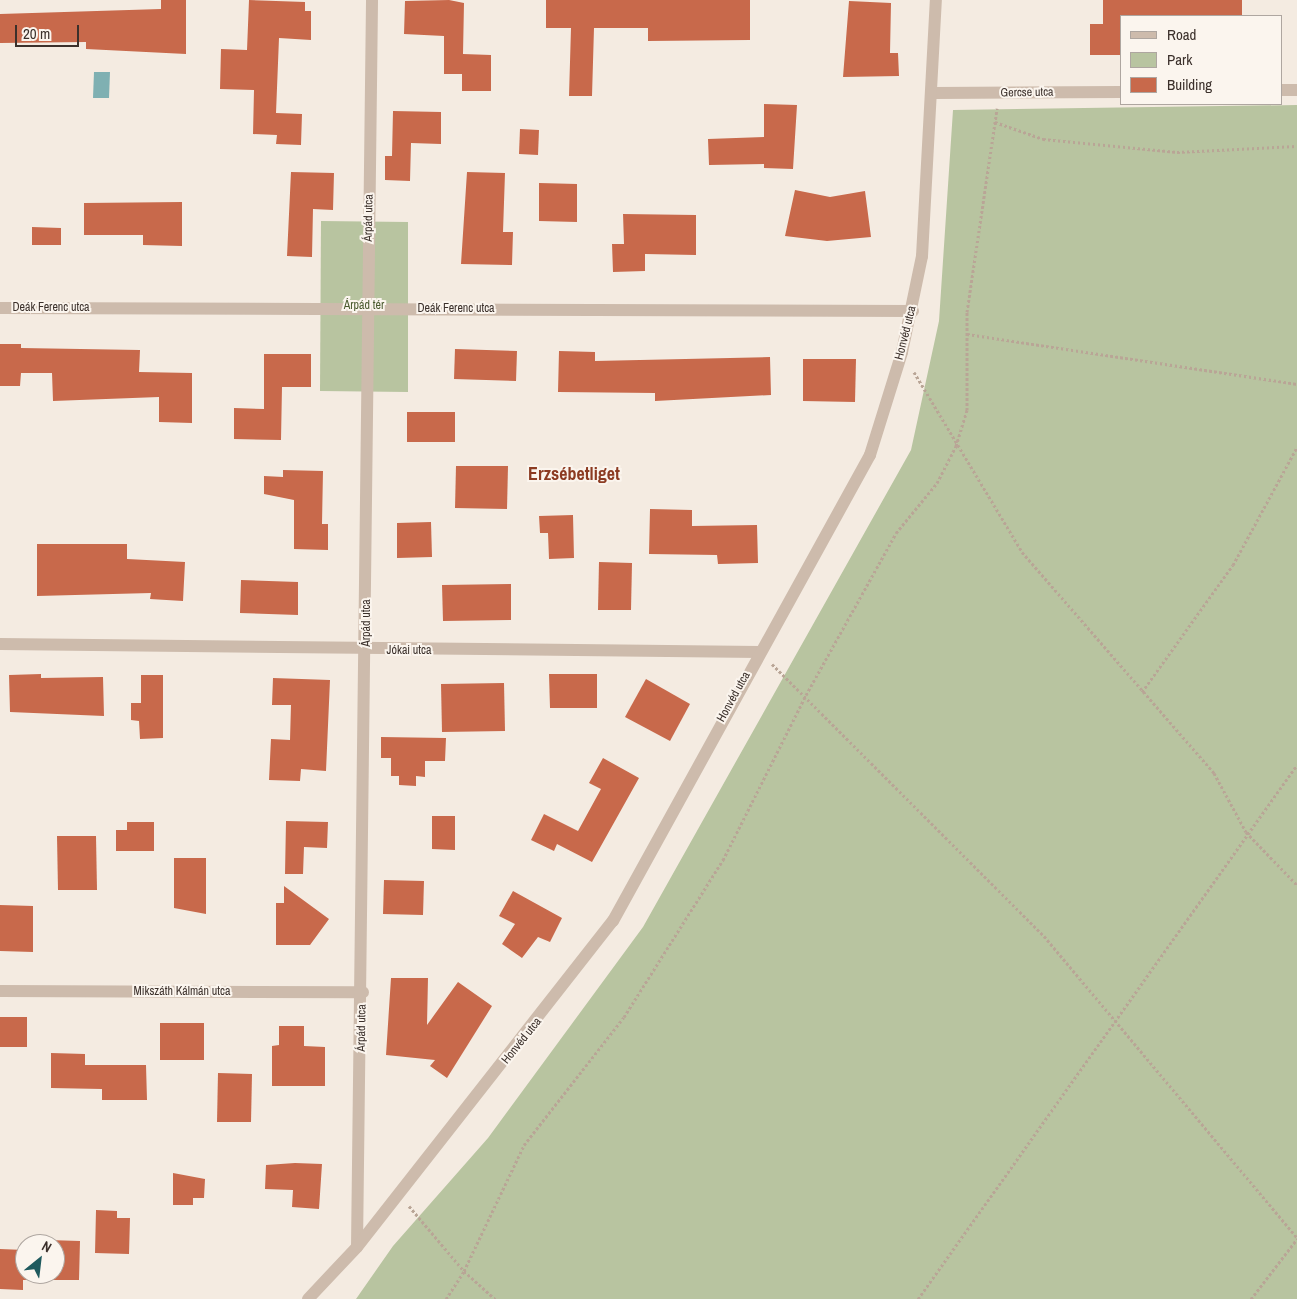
<!DOCTYPE html>
<meta charset="utf-8">
<style>
body{margin:0}
#map{position:relative;width:1297px;height:1299px;overflow:hidden;background:#f4ebe1;font-family:"Archivo Narrow",sans-serif}
div>[style]{position:absolute}
.green>*{inset:0;background:#b8c4a0}
.water>*{inset:0;background:#7fb0b2}
.building>*{inset:0;background:#c8694b}
.path>*{height:3px;margin-top:-1.5px;transform-origin:0;background:repeating-linear-gradient(90deg,#b9a596 0 2.5px,transparent 0 5px)}
.street>*{height:12px;margin:-6px;padding:0 6px;transform-origin:6px;border-radius:6px;background:#cdbbac}
span{translate:-50% -50%;white-space:nowrap;text-align:center;line-height:1.15;-webkit-text-stroke:4px #fbf5ee;paint-order:stroke}
.street-label{font-size:12px;color:#3b302b}
.park-label{font-size:12px;color:#4a5a2e}
.district-label{font-size:18px;color:#8c3b22;font-weight:700}
.legend{position:absolute;left:1120px;top:15px;width:162px;height:90px;box-sizing:border-box;background:#fbf5ee;border:1px solid #aea6a0;margin:0;padding:6px 9px;list-style:none;font-size:15px;color:#3b302b}
.legend li{display:flex;align-items:center;gap:10px;height:25px}
.legend b{width:25px;border:1px solid #aea6a0}
.north{position:absolute;left:15px;top:1234px;width:50px;height:50px;box-sizing:border-box;background:#fbf5ee;border:1px solid #aea6a0;border-radius:50%;rotate:29deg;font-size:14px;font-weight:700;line-height:20px;text-align:center;color:#3b302b}
.north::after{content:'';display:block;margin:auto;width:18px;height:22px;background:#1f5a5e;clip-path:polygon(50% 0,100% 100%,50% 72%,0 100%)}
.scale{position:absolute;left:15px;top:25px;width:64px;height:22px;box-sizing:border-box;border:2px solid #3b302b;border-top:0;padding-left:6px;font-size:15px;line-height:18px;white-space:nowrap;color:#3b302b;-webkit-text-stroke:4px #fbf5ee;paint-order:stroke}
</style>
<div id="map">
<div class="green">
<i style="clip-path:polygon(1297px 105px,1297px 1299px,356px 1299px,393px 1246px,488px 1138px,643px 927px,911px 450px,939px 321px,953px 110px)"></i>
<i style="clip-path:polygon(321px 221px,408px 222px,408px 392px,320px 391px)"></i>
</div>
<div class="water">
<i style="clip-path:polygon(94px 72px,110px 72px,109px 98px,93px 98px)"></i>
</div>
<div class="building">
<i style="clip-path:polygon(161px 0,186px 0,186px 54px,86px 49px,86px 42px,0 43px,0 14px,161px 9px)"></i>
<i style="clip-path:polygon(249px 0,305px 2px,305px 11px,311px 11px,311px 40px,279px 38px,276px 113px,302px 114px,301px 145px,276px 144px,277px 135px,253px 134px,254px 90px,220px 89px,221px 49px,247px 50px)"></i>
<i style="clip-path:polygon(449px 0,464px 3px,463px 54px,491px 55px,491px 91px,462px 91px,462px 74px,444px 74px,444px 36px,404px 34px,405px 1px)"></i>
<i style="clip-path:polygon(546px 0,750px 0,750px 40px,648px 41px,648px 28px,594px 28px,592px 96px,569px 96px,571px 28px,546px 28px)"></i>
<i style="clip-path:polygon(1103px 0,1242px 0,1242px 16px,1121px 16px,1121px 55px,1090px 55px,1090px 24px,1103px 24px)"></i>
<i style="clip-path:polygon(849px 1px,891px 3px,890px 53px,898px 53px,899px 76px,843px 77px)"></i>
<i style="clip-path:polygon(764px 104px,797px 105px,793px 169px,764px 168px,764px 164px,709px 165px,708px 139px,764px 137px)"></i>
<i style="clip-path:polygon(393px 111px,441px 112px,441px 144px,411px 143px,410px 181px,385px 180px,385px 156px,392px 156px)"></i>
<i style="clip-path:polygon(520px 129px,539px 130px,538px 155px,519px 154px)"></i>
<i style="clip-path:polygon(291px 172px,334px 173px,333px 210px,313px 209px,312px 257px,287px 256px)"></i>
<i style="clip-path:polygon(467px 172px,505px 173px,503px 232px,513px 232px,512px 265px,461px 264px)"></i>
<i style="clip-path:polygon(539px 183px,577px 184px,577px 222px,539px 221px)"></i>
<i style="clip-path:polygon(795px 190px,830px 197px,865px 191px,871px 237px,827px 241px,785px 236px)"></i>
<i style="clip-path:polygon(182px 202px,182px 246px,143px 245px,143px 235px,84px 235px,84px 203px)"></i>
<i style="clip-path:polygon(623px 214px,696px 215px,696px 255px,645px 254px,645px 271px,613px 272px,612px 244px,624px 244px)"></i>
<i style="clip-path:polygon(32px 227px,61px 228px,61px 245px,32px 245px)"></i>
<i style="clip-path:polygon(0 344px,21px 344px,21px 348px,140px 350px,139px 372px,192px 373px,192px 423px,159px 422px,159px 397px,53px 401px,52px 373px,21px 373px,20px 386px,0 386px)"></i>
<i style="clip-path:polygon(455px 349px,517px 351px,516px 381px,454px 379px)"></i>
<i style="clip-path:polygon(559px 351px,595px 352px,595px 361px,770px 357px,771px 395px,655px 401px,655px 393px,558px 392px)"></i>
<i style="clip-path:polygon(264px 354px,311px 354px,311px 387px,282px 387px,281px 440px,234px 439px,234px 408px,264px 409px)"></i>
<i style="clip-path:polygon(803px 359px,856px 359px,855px 402px,803px 401px)"></i>
<i style="clip-path:polygon(407px 412px,455px 412px,455px 442px,407px 442px)"></i>
<i style="clip-path:polygon(456px 466px,508px 466px,507px 509px,455px 508px)"></i>
<i style="clip-path:polygon(283px 470px,323px 471px,322px 524px,328px 524px,328px 550px,294px 549px,294px 500px,264px 494px,264px 476px,283px 477px)"></i>
<i style="clip-path:polygon(650px 509px,692px 510px,692px 526px,757px 525px,758px 563px,718px 564px,717px 555px,649px 554px)"></i>
<i style="clip-path:polygon(573px 515px,574px 558px,549px 559px,548px 533px,540px 533px,539px 516px)"></i>
<i style="clip-path:polygon(431px 522px,432px 557px,397px 558px,397px 523px)"></i>
<i style="clip-path:polygon(37px 544px,127px 544px,127px 559px,185px 562px,183px 601px,150px 599px,151px 593px,37px 596px)"></i>
<i style="clip-path:polygon(599px 562px,632px 563px,631px 610px,598px 610px)"></i>
<i style="clip-path:polygon(241px 580px,298px 582px,298px 615px,240px 613px)"></i>
<i style="clip-path:polygon(511px 584px,511px 620px,443px 621px,442px 585px)"></i>
<i style="clip-path:polygon(41px 674px,41px 678px,103px 677px,104px 716px,10px 712px,9px 675px)"></i>
<i style="clip-path:polygon(549px 674px,597px 674px,597px 708px,550px 708px)"></i>
<i style="clip-path:polygon(141px 675px,163px 675px,163px 738px,140px 739px,139px 721px,131px 720px,131px 703px,141px 703px)"></i>
<i style="clip-path:polygon(273px 678px,330px 680px,326px 771px,301px 769px,300px 781px,269px 780px,271px 739px,290px 740px,291px 705px,272px 705px)"></i>
<i style="clip-path:polygon(646px 679px,690px 704px,670px 741px,625px 717px)"></i>
<i style="clip-path:polygon(504px 683px,505px 731px,442px 732px,441px 684px)"></i>
<i style="clip-path:polygon(381px 737px,446px 738px,445px 761px,425px 761px,425px 777px,416px 776px,416px 786px,399px 785px,399px 776px,391px 776px,391px 758px,381px 758px)"></i>
<i style="clip-path:polygon(603px 758px,639px 778px,592px 862px,557px 844px,554px 851px,531px 840px,544px 814px,578px 831px,601px 789px,589px 783px)"></i>
<i style="clip-path:polygon(432px 816px,455px 816px,455px 850px,432px 849px)"></i>
<i style="clip-path:polygon(286px 821px,328px 822px,327px 848px,304px 847px,303px 874px,285px 874px)"></i>
<i style="clip-path:polygon(127px 822px,154px 822px,154px 851px,116px 851px,116px 830px,127px 830px)"></i>
<i style="clip-path:polygon(57px 836px,96px 836px,97px 890px,58px 890px)"></i>
<i style="clip-path:polygon(174px 858px,206px 858px,206px 914px,174px 908px)"></i>
<i style="clip-path:polygon(384px 880px,424px 881px,423px 915px,383px 914px)"></i>
<i style="clip-path:polygon(284px 886px,329px 919px,310px 945px,276px 945px,276px 903px,284px 903px)"></i>
<i style="clip-path:polygon(513px 891px,562px 918px,550px 942px,538px 937px,522px 958px,502px 944px,515px 924px,499px 916px)"></i>
<i style="clip-path:polygon(0 905px,33px 906px,33px 952px,0 951px)"></i>
<i style="clip-path:polygon(391px 978px,428px 978px,427px 1025px,458px 982px,492px 1006px,447px 1078px,430px 1066px,435px 1060px,386px 1055px)"></i>
<i style="clip-path:polygon(0 1017px,27px 1017px,27px 1047px,0 1047px)"></i>
<i style="clip-path:polygon(160px 1023px,204px 1023px,204px 1060px,160px 1060px)"></i>
<i style="clip-path:polygon(279px 1026px,304px 1026px,304px 1046px,325px 1047px,325px 1086px,272px 1086px,272px 1046px,279px 1045px)"></i>
<i style="clip-path:polygon(51px 1053px,85px 1054px,85px 1065px,146px 1065px,147px 1100px,102px 1100px,102px 1089px,51px 1088px)"></i>
<i style="clip-path:polygon(218px 1073px,252px 1074px,251px 1122px,217px 1122px)"></i>
<i style="clip-path:polygon(295px 1163px,322px 1164px,319px 1209px,292px 1207px,293px 1190px,265px 1189px,266px 1165px)"></i>
<i style="clip-path:polygon(173px 1173px,205px 1179px,204px 1198px,193px 1198px,193px 1205px,173px 1205px)"></i>
<i style="clip-path:polygon(96px 1210px,117px 1211px,117px 1218px,130px 1218px,129px 1254px,95px 1253px)"></i>
<i style="clip-path:polygon(48px 1240px,80px 1241px,79px 1280px,23px 1280px,23px 1290px,0 1289px,0 1249px,25px 1250px,25px 1274px,55px 1274px,55px 1244px)"></i>
</div>
<div class="path">
<i style="left:995px;top:122px;width:51px;rotate:19.5deg"></i>
<i style="left:1043px;top:139px;width:135px;rotate:5.5deg"></i>
<i style="left:1177px;top:152px;width:120px;rotate:-2.9deg"></i>
<i style="left:967px;top:334px;width:334px;rotate:8.6deg"></i>
<i style="left:914px;top:372px;width:210px;rotate:59deg"></i>
<i style="left:1022px;top:552px;width:293px;rotate:49deg"></i>
<i style="left:1214px;top:773px;width:67px;rotate:61.5deg"></i>
<i style="left:1246px;top:832px;width:74px;rotate:46.1deg"></i>
<i style="left:772px;top:664px;width:385px;rotate:45deg"></i>
<i style="left:1044px;top:936px;width:393px;rotate:50deg"></i>
<i style="left:1142px;top:692px;width:156px;rotate:-54.4deg"></i>
<i style="left:1233px;top:565px;width:134px;rotate:-61.5deg"></i>
<i style="left:409px;top:1206px;width:85px;rotate:49.8deg"></i>
<i style="left:464px;top:1271px;width:42px;rotate:42.1deg"></i>
<i style="left:446px;top:1299px;width:33px;rotate:-57deg"></i>
<i style="left:464px;top:1271px;width:140px;rotate:-64.5deg"></i>
<i style="left:524px;top:1145px;width:162px;rotate:-52deg"></i>
<i style="left:624px;top:1017px;width:186px;rotate:-57.8deg"></i>
<i style="left:723px;top:860px;width:185px;rotate:-63.3deg"></i>
<i style="left:806px;top:695px;width:185px;rotate:-60.9deg"></i>
<i style="left:896px;top:533px;width:65px;rotate:-50.6deg"></i>
<i style="left:937px;top:483px;width:42px;rotate:-62.8deg"></i>
<i style="left:956px;top:446px;width:38px;rotate:-73deg"></i>
<i style="left:967px;top:410px;width:98px;rotate:-90deg"></i>
<i style="left:967px;top:312px;width:206px;rotate:-81.6deg"></i>
<i style="left:918px;top:1299px;width:655px;rotate:-54.64deg"></i>
<i style="left:1251px;top:1299px;width:76px;rotate:-52.5deg"></i>
</div>
<div class="street">
<i style="left:1281px;top:90px;width:16px"></i>
<i style="left:934px;top:93px;width:187px;rotate:-0.3deg"></i>
<i style="left:0;top:308px;width:913px;rotate:0.19deg"></i>
<i style="left:0;top:644px;width:759px;rotate:0.6deg"></i>
<i style="left:0;top:991px;width:363px;rotate:0.2deg"></i>
<i style="left:357px;top:1247px;width:1247px;rotate:-89.31deg"></i>
<i style="left:308px;top:1299px;width:71px;rotate:-46.7deg"></i>
<i style="left:357px;top:1247px;width:415px;rotate:-51.9deg"></i>
<i style="left:613px;top:921px;width:532px;rotate:-61.12deg"></i>
<i style="left:870px;top:455px;width:108px;rotate:-72.7deg"></i>
<i style="left:902px;top:352px;width:98px;rotate:-78.2deg"></i>
<i style="left:922px;top:256px;width:256px;rotate:-86.9deg"></i>
</div>
<div class="street-label">
<span style="left:1027px;top:93px;rotate:-1deg">Gercse utca</span>
<span style="left:369px;top:218px;rotate:-89deg">Árpád utca</span>
<span style="left:51px;top:308px">Deák Ferenc utca</span>
<span style="left:456px;top:309px">Deák Ferenc utca</span>
<span style="left:906px;top:333px;rotate:-76deg">Honvéd utca</span>
<span style="left:367px;top:623px;rotate:-90deg">Árpád utca</span>
<span style="left:409px;top:651px">Jókai utca</span>
<span style="left:734px;top:697px;rotate:-61deg">Honvéd utca</span>
<span style="left:182px;top:992px">Mikszáth Kálmán utca</span>
<span style="left:362px;top:1028px;rotate:-89deg">Árpád utca</span>
<span style="left:522px;top:1041px;rotate:-51deg">Honvéd utca</span>
</div>
<div class="park-label">
<span style="left:364px;top:306px">Árpád tér</span>
</div>
<div class="district-label">
<span style="left:574px;top:474px">Erzsébetliget</span>
</div>
<ul class="legend">
<li><b style="height:6px;background:#cdbbac"></b>Road</li>
<li><b style="height:14px;background:#b8c4a0"></b>Park</li>
<li><b style="height:14px;background:#c8694b"></b>Building</li>
</ul>
<div class="north">N</div>
<div class="scale">20 m</div>
</div>
